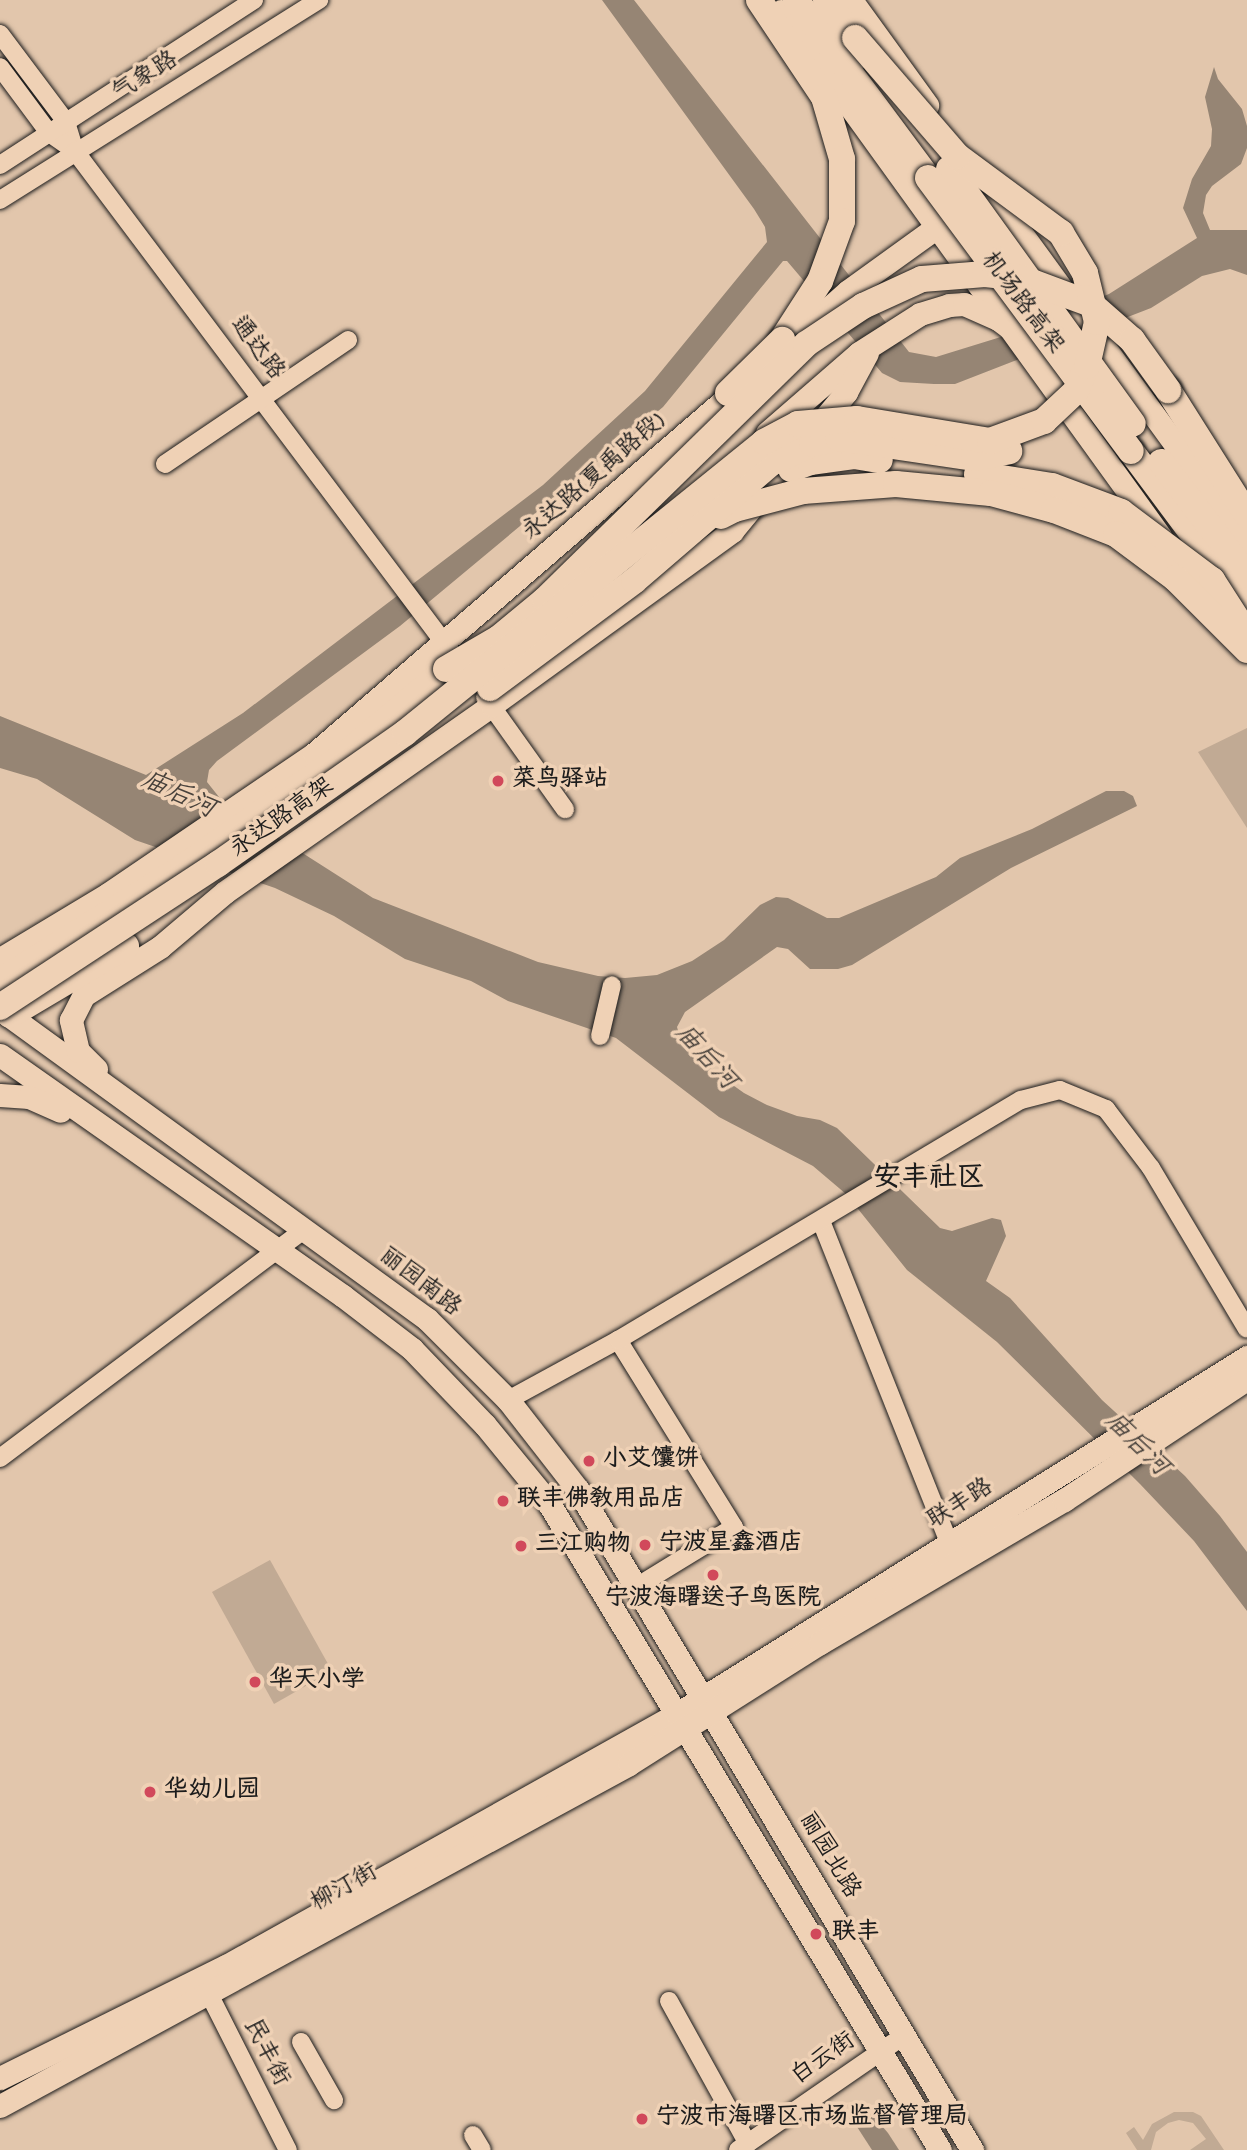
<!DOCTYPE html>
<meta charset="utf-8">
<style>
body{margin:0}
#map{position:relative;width:1247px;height:2150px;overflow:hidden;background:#e2c6ac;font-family:Dekko,"LXGW WenKai TC",sans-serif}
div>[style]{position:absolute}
.green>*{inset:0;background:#c1aa94}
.water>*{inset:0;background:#968574}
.roads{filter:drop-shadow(0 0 2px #1c1c1c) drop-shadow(0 0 2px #1c1c1c)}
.minor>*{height:18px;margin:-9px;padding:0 9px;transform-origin:9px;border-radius:9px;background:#efd1b5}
.major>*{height:23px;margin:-11.5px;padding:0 11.5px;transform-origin:11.5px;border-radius:11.5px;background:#efd1b5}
.highway>*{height:26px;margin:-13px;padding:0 13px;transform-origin:13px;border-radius:13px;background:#efd1b5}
.bridges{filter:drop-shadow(0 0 2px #1c1c1c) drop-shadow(0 0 2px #1c1c1c)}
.highway-bridge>*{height:26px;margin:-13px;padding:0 13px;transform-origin:13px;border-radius:13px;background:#efd1b5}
.dots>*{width:19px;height:19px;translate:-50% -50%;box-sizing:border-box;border:4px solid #efd1b5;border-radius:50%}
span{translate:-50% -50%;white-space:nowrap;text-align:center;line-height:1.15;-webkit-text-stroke:7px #efd1b5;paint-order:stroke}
.street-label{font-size:24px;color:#1c1c1c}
.poi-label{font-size:24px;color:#1c1c1c;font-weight:700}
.left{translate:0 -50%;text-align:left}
.water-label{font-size:26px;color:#47413b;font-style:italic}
.quarter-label{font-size:28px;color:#1c1c1c;font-weight:700}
</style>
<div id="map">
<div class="green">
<i style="clip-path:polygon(1247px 728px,1247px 828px,1198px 752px)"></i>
<i style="clip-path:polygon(270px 1560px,332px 1671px,274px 1704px,212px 1592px)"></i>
<i style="clip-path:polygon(1174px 2112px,1193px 2112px,1201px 2116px,1224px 2150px,1190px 2150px,1206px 2139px,1193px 2123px,1179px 2120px,1168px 2123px,1156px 2132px,1151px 2150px,1137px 2150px,1126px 2133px,1134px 2127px,1143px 2140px,1152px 2124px)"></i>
</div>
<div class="water">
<i style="clip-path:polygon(602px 0,634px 0,909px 352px,936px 357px,1004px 336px,1109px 294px,1197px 238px,1183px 208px,1192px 179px,1211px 146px,1212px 129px,1205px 97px,1214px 67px,1218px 79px,1242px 109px,1247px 126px,1247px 148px,1241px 164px,1212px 186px,1206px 195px,1203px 213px,1210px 230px,1247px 230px,1247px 275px,1230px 269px,1202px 276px,1151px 308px,955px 384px,934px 384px,900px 382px,882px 373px,787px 261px,783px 261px,663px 407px,400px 626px,217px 761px,209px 770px,207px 782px,219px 797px,257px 824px,373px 898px,538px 962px,598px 976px,625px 978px,657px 975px,692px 961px,724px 940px,760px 905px,776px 897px,788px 898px,827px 918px,839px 918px,936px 877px,960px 858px,1032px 829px,1106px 791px,1124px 791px,1133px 796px,1137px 806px,1011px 868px,852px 965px,838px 969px,810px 969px,788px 949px,777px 947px,685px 1012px,677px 1027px,680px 1038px,716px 1073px,744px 1093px,767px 1105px,797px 1116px,820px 1120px,837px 1128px,940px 1228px,952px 1231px,992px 1218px,1001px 1220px,1006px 1236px,986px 1281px,1010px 1298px,1102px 1400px,1185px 1476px,1220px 1516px,1247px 1552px,1247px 1611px,1194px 1541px,1140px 1484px,997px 1342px,907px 1270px,846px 1194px,813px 1166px,719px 1117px,616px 1038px,508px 1001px,471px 981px,405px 959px,334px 916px,275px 888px,135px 840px,37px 779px,0 768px,0 716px,146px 775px,243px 713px,543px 485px,645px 391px,767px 242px,765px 227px,754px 209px)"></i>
<i style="clip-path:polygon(864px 2105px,888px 2133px,899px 2150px,872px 2150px,850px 2116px)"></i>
</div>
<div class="roads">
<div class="minor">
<i style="left:0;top:34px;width:110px;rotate:53.1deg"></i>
<i style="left:66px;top:122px;width:30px;rotate:73deg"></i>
<i style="left:75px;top:151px;width:32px;rotate:-145deg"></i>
<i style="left:49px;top:133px;width:82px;rotate:-126.6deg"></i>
<i style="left:75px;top:151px;width:626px;rotate:53.11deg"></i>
<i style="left:0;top:165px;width:303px;rotate:-33deg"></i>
<i style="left:0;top:200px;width:377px;rotate:-32.1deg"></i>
<i style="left:165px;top:464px;width:221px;rotate:-34.1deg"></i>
<i style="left:485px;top:697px;width:138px;rotate:54.5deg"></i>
<i style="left:600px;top:1036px;width:52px;rotate:-76.8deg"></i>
<i style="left:821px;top:1221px;width:347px;rotate:68.3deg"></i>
<i style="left:618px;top:1340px;width:220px;rotate:58.2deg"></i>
<i style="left:734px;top:1527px;width:115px;rotate:148.5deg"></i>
<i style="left:508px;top:1400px;width:125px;rotate:-28.6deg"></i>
<i style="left:618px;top:1340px;width:469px;rotate:-30.8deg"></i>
<i style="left:1021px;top:1100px;width:40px;rotate:-14.4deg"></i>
<i style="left:1060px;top:1090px;width:50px;rotate:22.4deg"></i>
<i style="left:1106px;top:1109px;width:74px;rotate:52.7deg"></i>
<i style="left:1151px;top:1168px;width:187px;rotate:59.2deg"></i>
<i style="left:0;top:1458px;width:380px;rotate:-36.9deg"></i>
<i style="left:204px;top:1984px;width:186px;rotate:63.2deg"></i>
<i style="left:669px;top:2001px;width:163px;rotate:61.1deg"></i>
<i style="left:301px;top:2042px;width:67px;rotate:60.4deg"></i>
<i style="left:473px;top:2135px;width:17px;rotate:59deg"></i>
<i style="left:738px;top:2150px;width:203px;rotate:-34.6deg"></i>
</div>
<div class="major">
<i style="left:851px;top:0;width:130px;rotate:54.1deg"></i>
<i style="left:781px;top:11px;width:648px;rotate:54.17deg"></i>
<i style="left:981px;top:178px;width:452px;rotate:53.9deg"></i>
<i style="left:787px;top:345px;width:81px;rotate:-41.5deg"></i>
<i style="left:848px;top:291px;width:111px;rotate:-35.8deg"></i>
<i style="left:938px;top:226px;width:40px;rotate:-45deg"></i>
<i style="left:767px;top:433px;width:122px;rotate:-41deg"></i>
<i style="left:859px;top:353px;width:72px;rotate:-32.6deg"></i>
<i style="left:920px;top:314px;width:30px;rotate:-17deg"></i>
<i style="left:949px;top:305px;width:15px;rotate:-4deg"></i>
<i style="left:964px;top:304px;width:37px;rotate:24deg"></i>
<i style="left:998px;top:319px;width:20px;rotate:37deg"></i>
<i style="left:0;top:959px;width:126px;rotate:-31deg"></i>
<i style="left:108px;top:894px;width:249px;rotate:-34.2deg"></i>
<i style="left:314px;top:754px;width:567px;rotate:-40.78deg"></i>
<i style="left:0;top:1009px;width:528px;rotate:35.98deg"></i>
<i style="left:427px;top:1319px;width:115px;rotate:45deg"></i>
<i style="left:508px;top:1400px;width:114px;rotate:52.1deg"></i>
<i style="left:578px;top:1490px;width:769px;rotate:59.16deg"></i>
<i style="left:0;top:1055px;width:419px;rotate:35.1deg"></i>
<i style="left:343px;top:1296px;width:87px;rotate:37.5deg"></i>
<i style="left:412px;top:1349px;width:105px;rotate:46.2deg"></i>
<i style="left:485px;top:1425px;width:99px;rotate:50.7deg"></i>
<i style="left:548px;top:1502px;width:757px;rotate:58.83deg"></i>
<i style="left:96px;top:1069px;width:25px;rotate:-135deg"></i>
<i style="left:78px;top:1051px;width:32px;rotate:-103deg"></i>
<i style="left:71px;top:1020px;width:28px;rotate:-63deg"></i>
<i style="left:84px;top:995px;width:90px;rotate:-32.3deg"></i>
<i style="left:160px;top:947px;width:85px;rotate:-40.2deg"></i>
<i style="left:225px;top:892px;width:326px;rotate:-35deg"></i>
<i style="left:492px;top:705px;width:296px;rotate:-35.9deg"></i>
<i style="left:732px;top:531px;width:180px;rotate:-50.6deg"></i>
<i style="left:846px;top:392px;width:44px;rotate:-61.7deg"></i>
<i style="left:0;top:1095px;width:29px;rotate:4deg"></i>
<i style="left:29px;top:1097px;width:34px;rotate:24deg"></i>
<i style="left:0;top:2078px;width:252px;rotate:-26.4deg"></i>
<i style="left:226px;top:1966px;width:517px;rotate:-29.19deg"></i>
<i style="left:677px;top:1714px;width:673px;rotate:-32.06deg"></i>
<i style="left:0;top:2106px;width:716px;rotate:-28.53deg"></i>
<i style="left:629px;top:1764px;width:226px;rotate:-32.4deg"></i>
<i style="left:820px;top:1643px;width:283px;rotate:-30.4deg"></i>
<i style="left:1064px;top:1500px;width:219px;rotate:-33.5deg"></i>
</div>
<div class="highway">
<i style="left:759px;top:0;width:117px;rotate:56.2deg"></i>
<i style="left:824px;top:97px;width:65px;rotate:73.8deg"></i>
<i style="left:842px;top:159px;width:62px;rotate:90deg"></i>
<i style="left:842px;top:221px;width:64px;rotate:110.1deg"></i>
<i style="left:820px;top:281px;width:70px;rotate:122.8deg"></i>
<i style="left:796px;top:0;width:222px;rotate:53.4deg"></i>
<i style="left:826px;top:0;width:70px;rotate:53.1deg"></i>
<i style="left:1168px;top:390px;width:148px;rotate:57.7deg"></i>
<i style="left:1131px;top:451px;width:194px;rotate:53.4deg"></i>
<i style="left:1161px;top:462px;width:142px;rotate:52.7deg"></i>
<i style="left:0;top:981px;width:216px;rotate:-31.9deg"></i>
<i style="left:183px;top:867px;width:200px;rotate:-34.8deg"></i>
<i style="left:347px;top:753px;width:130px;rotate:-40.3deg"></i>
<i style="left:10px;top:1015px;width:135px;rotate:-30.7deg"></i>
</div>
</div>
<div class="bridges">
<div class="highway-bridge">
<i style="left:949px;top:169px;width:314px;rotate:54.2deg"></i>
<i style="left:928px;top:178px;width:340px;rotate:53.4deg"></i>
<i style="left:728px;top:393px;width:76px;rotate:-44.5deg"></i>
<i style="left:791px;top:469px;width:20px;rotate:-20deg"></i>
<i style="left:810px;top:462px;width:44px;rotate:-7.8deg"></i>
<i style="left:854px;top:456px;width:26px;rotate:9deg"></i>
<i style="left:977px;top:474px;width:76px;rotate:9.1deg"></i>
<i style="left:1052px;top:486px;width:74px;rotate:20.6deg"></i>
<i style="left:1121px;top:512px;width:114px;rotate:36.8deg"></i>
<i style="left:1212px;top:580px;width:63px;rotate:57.3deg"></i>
<i style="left:721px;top:516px;width:16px;rotate:-27deg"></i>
<i style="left:735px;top:509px;width:70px;rotate:-14.8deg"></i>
<i style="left:803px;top:491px;width:93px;rotate:-4.3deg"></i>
<i style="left:896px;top:484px;width:95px;rotate:5.4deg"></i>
<i style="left:991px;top:493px;width:65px;rotate:15.1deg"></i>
<i style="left:1054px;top:510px;width:66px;rotate:21.2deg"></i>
<i style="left:1116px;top:534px;width:74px;rotate:36.7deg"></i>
<i style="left:1175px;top:578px;width:102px;rotate:45deg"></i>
<i style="left:446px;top:669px;width:61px;rotate:-30.3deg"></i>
<i style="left:499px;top:638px;width:60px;rotate:-39.6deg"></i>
<i style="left:545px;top:600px;width:366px;rotate:-44.4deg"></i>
<i style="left:806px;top:344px;width:69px;rotate:-33.7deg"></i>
<i style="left:863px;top:306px;width:65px;rotate:-24.6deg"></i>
<i style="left:922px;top:279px;width:63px;rotate:-4.5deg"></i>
<i style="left:985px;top:274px;width:36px;rotate:6deg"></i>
<i style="left:1021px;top:278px;width:75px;rotate:20.4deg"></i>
<i style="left:1091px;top:304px;width:55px;rotate:41.3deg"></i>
<i style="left:1132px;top:340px;width:62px;rotate:54.2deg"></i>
<i style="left:490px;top:688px;width:179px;rotate:-36.6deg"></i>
<i style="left:634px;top:581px;width:181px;rotate:-40.7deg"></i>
<i style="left:771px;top:463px;width:45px;rotate:-24.9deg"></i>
<i style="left:812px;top:444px;width:27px;rotate:-13deg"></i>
<i style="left:838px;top:438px;width:137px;rotate:8.4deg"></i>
<i style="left:974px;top:458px;width:36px;rotate:-11deg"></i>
<i style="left:0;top:1007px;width:261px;rotate:-33.3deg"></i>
<i style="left:218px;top:864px;width:228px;rotate:-35deg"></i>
<i style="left:405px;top:733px;width:462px;rotate:-39deg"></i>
<i style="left:764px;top:442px;width:38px;rotate:-28deg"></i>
<i style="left:798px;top:424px;width:59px;rotate:-4.8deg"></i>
<i style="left:857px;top:419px;width:135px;rotate:9.4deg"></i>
<i style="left:990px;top:441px;width:58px;rotate:-20.3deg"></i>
<i style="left:1044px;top:421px;width:44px;rotate:-43.2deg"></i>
<i style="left:1076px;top:391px;width:27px;rotate:-66deg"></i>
<i style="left:1087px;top:366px;width:45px;rotate:-77.2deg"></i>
<i style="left:1097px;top:322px;width:50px;rotate:-103.8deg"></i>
<i style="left:1085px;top:273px;width:47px;rotate:-121deg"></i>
<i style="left:1061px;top:233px;width:129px;rotate:-143.5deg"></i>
<i style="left:957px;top:156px;width:156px;rotate:-130.8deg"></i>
</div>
</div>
<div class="dots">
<i style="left:498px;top:781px;background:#d1495b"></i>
<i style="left:589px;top:1461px;background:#d1495b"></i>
<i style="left:503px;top:1501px;background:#d1495b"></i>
<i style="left:645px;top:1545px;background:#d1495b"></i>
<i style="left:521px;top:1546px;background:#d1495b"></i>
<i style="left:713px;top:1575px;background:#d1495b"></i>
<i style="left:255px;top:1682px;background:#d1495b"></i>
<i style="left:150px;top:1792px;background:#d1495b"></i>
<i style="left:816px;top:1934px;background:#d1495b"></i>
<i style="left:642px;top:2119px;background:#d1495b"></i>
</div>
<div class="street-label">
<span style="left:146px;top:78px;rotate:-32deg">气象路</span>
<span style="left:1021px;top:304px;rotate:53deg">机场路高架</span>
<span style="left:256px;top:349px;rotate:53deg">通达路</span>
<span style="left:595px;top:478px;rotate:-41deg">永达路(夏禹路段)</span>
<span style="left:283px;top:819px;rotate:-35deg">永达路高架</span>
<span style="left:419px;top:1283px;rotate:38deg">丽园南路</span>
<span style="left:961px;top:1505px;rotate:-32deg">联丰路</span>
<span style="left:828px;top:1856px;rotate:59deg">丽园北路</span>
<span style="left:345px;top:1889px;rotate:-29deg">柳汀街</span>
<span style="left:265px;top:2053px;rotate:63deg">民丰街</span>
<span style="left:824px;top:2060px;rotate:-35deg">白云街</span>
</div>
<div class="poi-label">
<span class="left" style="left:512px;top:781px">菜鸟驿站</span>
<span class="left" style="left:603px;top:1461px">小艾馕饼</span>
<span class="left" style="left:517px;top:1501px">联丰佛教用品店</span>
<span class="left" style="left:659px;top:1545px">宁波星鑫酒店</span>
<span class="left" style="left:535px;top:1546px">三江购物</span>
<span style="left:713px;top:1600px">宁波海曙送子鸟医院</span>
<span class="left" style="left:269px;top:1682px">华天小学</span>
<span class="left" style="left:164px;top:1792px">华幼儿园</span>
<span class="left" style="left:832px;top:1934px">联丰</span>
<span class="left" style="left:656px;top:2119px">宁波市海曙区市场监督管理局</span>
</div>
<div class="water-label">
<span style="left:178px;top:796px;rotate:25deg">庙后河</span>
<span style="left:705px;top:1058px;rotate:48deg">庙后河</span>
<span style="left:1136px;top:1445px;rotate:45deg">庙后河</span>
</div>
<div class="quarter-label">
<span style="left:929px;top:1180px">安丰社区</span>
</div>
</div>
